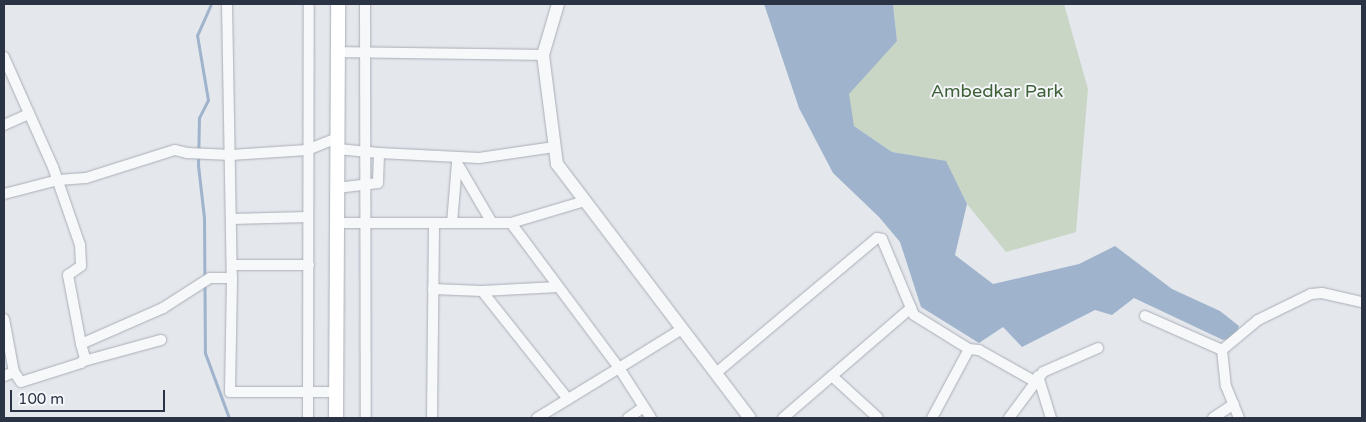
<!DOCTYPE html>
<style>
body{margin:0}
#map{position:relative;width:1366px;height:422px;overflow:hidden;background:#e4e7ec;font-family:"Varela Round",sans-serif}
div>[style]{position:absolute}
.green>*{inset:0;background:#c9d6c5}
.water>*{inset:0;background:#9fb4cc}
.stream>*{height:3px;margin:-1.5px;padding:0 1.5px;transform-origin:1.5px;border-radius:1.5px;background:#9fb4cc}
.roads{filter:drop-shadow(0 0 1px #a9aeb7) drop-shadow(0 0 1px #a9aeb7)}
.minor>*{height:10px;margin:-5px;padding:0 5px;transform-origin:5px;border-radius:5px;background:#f7f8fa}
.tertiary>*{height:12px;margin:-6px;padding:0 6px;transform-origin:6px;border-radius:6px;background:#f7f8fa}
.secondary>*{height:14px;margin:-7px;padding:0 7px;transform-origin:7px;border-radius:7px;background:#fff}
span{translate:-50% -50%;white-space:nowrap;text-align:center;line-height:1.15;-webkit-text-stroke:4px #f4f6f9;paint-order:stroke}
.park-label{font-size:18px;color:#3f6138}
.frame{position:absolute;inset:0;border:5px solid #2b3445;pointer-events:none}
.scale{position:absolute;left:10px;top:390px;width:155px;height:22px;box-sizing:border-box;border:2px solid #2b3445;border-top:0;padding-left:6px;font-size:15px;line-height:18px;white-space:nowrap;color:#2b3445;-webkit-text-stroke:4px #f4f6f9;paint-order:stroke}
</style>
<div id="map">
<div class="green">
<i style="clip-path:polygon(893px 4px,1064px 4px,1088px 89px,1076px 232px,1006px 252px,967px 204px,945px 162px,892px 152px,854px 126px,846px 111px,849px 94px,872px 59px,897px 41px)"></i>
</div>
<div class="water">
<i style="clip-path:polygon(764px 4px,893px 4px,897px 41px,849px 94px,854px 126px,892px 152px,946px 161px,967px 204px,955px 255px,993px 284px,1079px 264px,1115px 246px,1172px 289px,1220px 311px,1239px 326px,1236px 338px,1223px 340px,1134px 298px,1112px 315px,1095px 310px,1022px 347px,1003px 327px,979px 343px,921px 307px,900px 242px,879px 217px,833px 173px,799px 108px)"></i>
</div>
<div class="stream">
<i style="left:211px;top:4px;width:34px;rotate:114deg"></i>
<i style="left:197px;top:35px;width:66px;rotate:80.4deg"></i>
<i style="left:208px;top:100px;width:20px;rotate:117deg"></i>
<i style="left:199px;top:118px;width:47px;rotate:91.2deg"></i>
<i style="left:198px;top:165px;width:53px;rotate:83.5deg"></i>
<i style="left:204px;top:218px;width:135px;rotate:89.6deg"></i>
<i style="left:205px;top:353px;width:69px;rotate:69.7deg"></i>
</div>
<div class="roads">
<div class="minor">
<i style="left:227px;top:4px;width:274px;rotate:89deg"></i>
<i style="left:232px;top:278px;width:114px;rotate:91deg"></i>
<i style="left:230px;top:392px;width:107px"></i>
<i style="left:365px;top:4px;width:414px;rotate:89.9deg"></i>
<i style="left:338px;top:52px;width:205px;rotate:0.8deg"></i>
<i style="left:4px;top:57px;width:120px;rotate:66deg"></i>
<i style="left:53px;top:167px;width:83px;rotate:70.9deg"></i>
<i style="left:80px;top:245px;width:21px;rotate:87deg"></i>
<i style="left:81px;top:266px;width:16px;rotate:145deg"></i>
<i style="left:68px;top:275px;width:70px;rotate:79.3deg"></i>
<i style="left:4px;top:125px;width:27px;rotate:-24deg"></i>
<i style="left:379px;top:153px;width:100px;rotate:2.9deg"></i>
<i style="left:479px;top:158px;width:76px;rotate:-8.3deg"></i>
<i style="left:457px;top:163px;width:69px;rotate:59.7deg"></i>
<i style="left:337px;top:188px;width:41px;rotate:-7deg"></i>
<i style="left:378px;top:183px;width:30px;rotate:-88deg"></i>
<i style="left:379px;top:153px;width:42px;rotate:-174.6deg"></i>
<i style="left:4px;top:194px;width:56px;rotate:-14.5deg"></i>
<i style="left:58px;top:180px;width:28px;rotate:-4deg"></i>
<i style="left:86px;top:178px;width:93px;rotate:-17.5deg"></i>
<i style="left:175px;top:150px;width:12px;rotate:14deg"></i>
<i style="left:187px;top:153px;width:44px;rotate:2.6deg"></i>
<i style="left:231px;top:155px;width:76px;rotate:-3.8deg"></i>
<i style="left:307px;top:150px;width:32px;rotate:-22deg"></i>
<i style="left:231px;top:219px;width:77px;rotate:-1.5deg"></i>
<i style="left:337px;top:223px;width:174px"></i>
<i style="left:511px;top:223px;width:77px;rotate:-16.6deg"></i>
<i style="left:452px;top:223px;width:60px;rotate:-85.2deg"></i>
<i style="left:511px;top:223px;width:181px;rotate:53.3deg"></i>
<i style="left:619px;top:368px;width:96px;rotate:148.6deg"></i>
<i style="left:232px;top:265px;width:77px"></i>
<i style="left:433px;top:289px;width:49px;rotate:2.3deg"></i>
<i style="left:482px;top:291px;width:76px;rotate:-3deg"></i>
<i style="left:482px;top:291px;width:138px;rotate:51.5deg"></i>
<i style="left:1145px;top:316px;width:84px;rotate:23.8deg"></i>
<i style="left:1222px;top:350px;width:36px;rotate:84deg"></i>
<i style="left:1226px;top:386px;width:35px;rotate:68deg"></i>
<i style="left:4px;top:319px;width:54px;rotate:79.3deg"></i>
<i style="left:1222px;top:350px;width:47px;rotate:-39.8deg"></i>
<i style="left:1258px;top:320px;width:59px;rotate:-26.1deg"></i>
<i style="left:1311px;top:294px;width:11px;rotate:-5deg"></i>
<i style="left:1322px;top:293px;width:41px;rotate:12.7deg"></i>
<i style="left:84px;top:361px;width:80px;rotate:-15.3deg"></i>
<i style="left:716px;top:373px;width:210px;rotate:-40deg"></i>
<i style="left:877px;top:238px;width:5px;rotate:11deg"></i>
<i style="left:882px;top:239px;width:82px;rotate:67.2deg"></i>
<i style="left:914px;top:315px;width:65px;rotate:31.7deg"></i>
<i style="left:969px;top:349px;width:10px;rotate:6deg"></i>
<i style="left:979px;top:350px;width:63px;rotate:29.4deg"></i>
<i style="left:4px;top:376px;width:11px;rotate:-22deg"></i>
<i style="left:14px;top:372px;width:12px;rotate:55deg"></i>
<i style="left:21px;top:382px;width:63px;rotate:-17.6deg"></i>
<i style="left:81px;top:363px;width:6px;rotate:-51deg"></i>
<i style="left:85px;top:358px;width:15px;rotate:-106deg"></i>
<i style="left:81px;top:344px;width:90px;rotate:-23.7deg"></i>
<i style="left:163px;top:308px;width:56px;rotate:-32.6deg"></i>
<i style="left:210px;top:278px;width:22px"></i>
<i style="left:832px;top:376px;width:62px;rotate:42.4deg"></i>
<i style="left:1038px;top:376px;width:44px;rotate:72.8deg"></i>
<i style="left:308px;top:418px;width:414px;rotate:-89.9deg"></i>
<i style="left:432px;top:418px;width:195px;rotate:-89.4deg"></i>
<i style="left:628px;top:418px;width:19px;rotate:-35deg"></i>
<i style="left:651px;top:418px;width:59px;rotate:-122.6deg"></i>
<i style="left:619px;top:368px;width:74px;rotate:-31.8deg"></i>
<i style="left:783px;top:418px;width:169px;rotate:-40.7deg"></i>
<i style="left:932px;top:418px;width:78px;rotate:-61.8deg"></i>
<i style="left:1009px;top:418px;width:57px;rotate:-53.5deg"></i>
<i style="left:1043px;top:372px;width:60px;rotate:-23.6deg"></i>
<i style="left:1213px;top:418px;width:25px;rotate:-34deg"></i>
</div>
<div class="tertiary">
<i style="left:558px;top:4px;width:53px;rotate:106.4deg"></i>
<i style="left:543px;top:55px;width:110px;rotate:82.7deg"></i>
<i style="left:557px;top:164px;width:319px;rotate:52.8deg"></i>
</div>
<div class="secondary">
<i style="left:336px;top:418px;width:414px;rotate:-89.7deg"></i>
</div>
</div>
<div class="park-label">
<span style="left:997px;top:91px">Ambedkar Park</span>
</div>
<div class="frame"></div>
<div class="scale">100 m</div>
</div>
